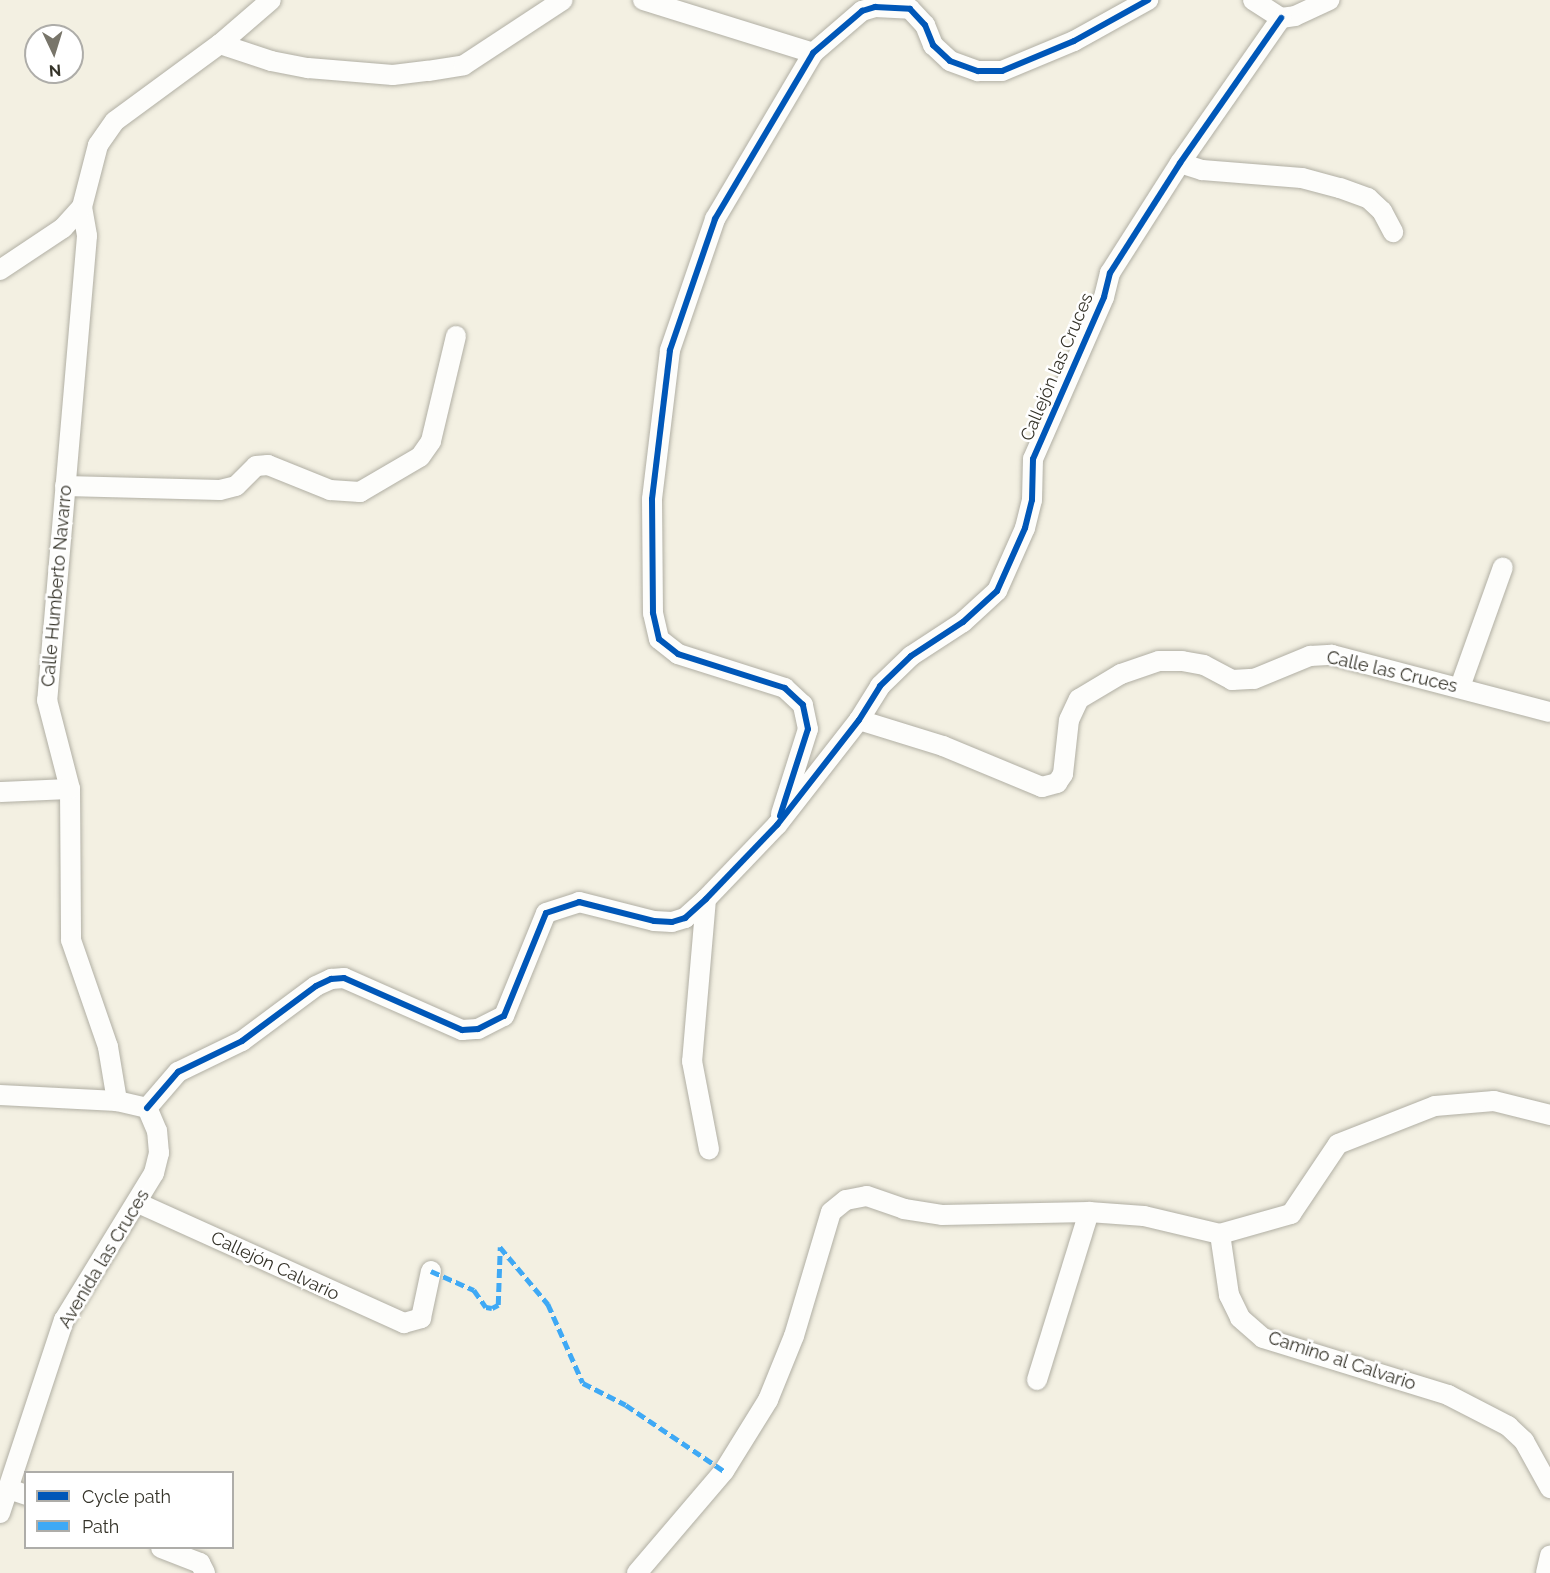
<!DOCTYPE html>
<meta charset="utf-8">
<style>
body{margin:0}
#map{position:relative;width:1550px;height:1573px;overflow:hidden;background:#f3f0e2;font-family:Raleway,sans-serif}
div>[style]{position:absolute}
.roads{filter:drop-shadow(0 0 2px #b1afa4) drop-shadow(0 0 2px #b1afa4)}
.minor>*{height:20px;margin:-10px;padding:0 10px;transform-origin:10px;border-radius:10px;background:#fdfdfb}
.quiet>*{height:4.5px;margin-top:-2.25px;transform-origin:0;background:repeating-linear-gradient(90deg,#3fa9f5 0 9px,transparent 0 13.5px)}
.cycleway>*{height:6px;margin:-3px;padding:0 3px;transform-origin:3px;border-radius:3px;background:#0057b8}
span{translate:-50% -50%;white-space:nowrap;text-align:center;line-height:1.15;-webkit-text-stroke:5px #fff;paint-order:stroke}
.street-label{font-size:18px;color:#353329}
.legend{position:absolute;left:24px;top:1471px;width:210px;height:78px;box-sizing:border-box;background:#fff;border:2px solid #aeada9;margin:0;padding:8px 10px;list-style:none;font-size:18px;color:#353329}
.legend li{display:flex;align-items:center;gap:12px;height:30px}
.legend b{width:30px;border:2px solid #aeada9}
.north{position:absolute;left:24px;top:24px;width:60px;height:60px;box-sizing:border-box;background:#fff;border:2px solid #aeada9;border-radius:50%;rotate:176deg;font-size:16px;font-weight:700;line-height:24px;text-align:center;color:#353329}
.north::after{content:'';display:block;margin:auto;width:21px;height:27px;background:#78756a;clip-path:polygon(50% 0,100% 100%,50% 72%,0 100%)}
</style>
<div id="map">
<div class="roads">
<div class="minor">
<i style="left:643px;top:0;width:178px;rotate:17.3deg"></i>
<i style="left:1253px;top:0;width:33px;rotate:33deg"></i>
<i style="left:1281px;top:18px;width:14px;rotate:-8deg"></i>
<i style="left:1295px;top:16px;width:38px;rotate:-25deg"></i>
<i style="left:220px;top:44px;width:54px;rotate:18.4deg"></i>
<i style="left:271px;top:61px;width:38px;rotate:11deg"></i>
<i style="left:308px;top:68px;width:85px;rotate:4.7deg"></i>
<i style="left:393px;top:75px;width:35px;rotate:-7deg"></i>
<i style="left:428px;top:71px;width:36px;rotate:-9deg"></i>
<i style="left:464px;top:65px;width:118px;rotate:-33.3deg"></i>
<i style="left:1180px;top:163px;width:23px;rotate:18deg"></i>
<i style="left:1202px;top:170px;width:100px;rotate:4.6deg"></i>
<i style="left:1302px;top:178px;width:39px;rotate:15deg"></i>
<i style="left:1340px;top:188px;width:30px;rotate:20deg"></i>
<i style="left:1368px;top:198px;width:19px;rotate:43deg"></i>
<i style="left:1382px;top:211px;width:24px;rotate:62deg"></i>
<i style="left:82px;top:207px;width:29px;rotate:80deg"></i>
<i style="left:87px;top:236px;width:466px;rotate:94.9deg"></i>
<i style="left:47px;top:700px;width:92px;rotate:75.5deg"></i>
<i style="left:70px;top:789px;width:151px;rotate:89.6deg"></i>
<i style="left:71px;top:940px;width:113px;rotate:70.9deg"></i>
<i style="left:108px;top:1047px;width:55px;rotate:80.5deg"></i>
<i style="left:0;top:270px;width:76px;rotate:-33.7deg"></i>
<i style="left:63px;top:228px;width:28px;rotate:-48deg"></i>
<i style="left:82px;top:207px;width:64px;rotate:-75.5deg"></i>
<i style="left:98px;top:145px;width:29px;rotate:-55deg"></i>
<i style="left:115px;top:121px;width:130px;rotate:-36.3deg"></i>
<i style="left:220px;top:44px;width:67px;rotate:-40.8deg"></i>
<i style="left:65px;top:486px;width:155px;rotate:1.5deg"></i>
<i style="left:220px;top:490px;width:16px;rotate:-14deg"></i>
<i style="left:236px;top:486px;width:28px;rotate:-45deg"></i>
<i style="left:256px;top:466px;width:12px;rotate:-5deg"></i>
<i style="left:268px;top:465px;width:67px;rotate:22deg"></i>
<i style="left:330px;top:490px;width:30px;rotate:4deg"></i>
<i style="left:360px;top:492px;width:69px;rotate:-30.3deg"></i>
<i style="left:420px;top:457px;width:19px;rotate:-55deg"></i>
<i style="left:431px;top:441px;width:108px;rotate:-76.6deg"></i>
<i style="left:1460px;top:687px;width:127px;rotate:-70.3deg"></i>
<i style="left:859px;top:720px;width:88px;rotate:17.2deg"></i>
<i style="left:943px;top:746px;width:107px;rotate:22.5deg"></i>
<i style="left:1042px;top:787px;width:16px;rotate:-15deg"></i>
<i style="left:1057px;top:783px;width:11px;rotate:-56deg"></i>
<i style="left:1063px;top:774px;width:54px;rotate:-83.7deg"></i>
<i style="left:1069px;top:720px;width:23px;rotate:-65deg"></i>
<i style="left:1079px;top:699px;width:49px;rotate:-30.8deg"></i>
<i style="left:1121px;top:674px;width:40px;rotate:-18.9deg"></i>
<i style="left:1159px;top:661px;width:23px"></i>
<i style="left:1182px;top:661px;width:22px;rotate:10deg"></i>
<i style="left:1204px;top:665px;width:32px;rotate:28deg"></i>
<i style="left:1232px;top:680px;width:22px;rotate:-3deg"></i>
<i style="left:1254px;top:679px;width:61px;rotate:-22.3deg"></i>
<i style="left:1310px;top:656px;width:22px;rotate:-3deg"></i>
<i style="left:1332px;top:655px;width:225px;rotate:14.7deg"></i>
<i style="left:0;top:792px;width:70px;rotate:-2.5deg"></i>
<i style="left:781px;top:814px;width:89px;rotate:-72.4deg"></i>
<i style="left:808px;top:729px;width:25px;rotate:-102deg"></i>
<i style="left:803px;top:705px;width:25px;rotate:-137deg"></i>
<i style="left:785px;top:688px;width:112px;rotate:-162.4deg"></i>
<i style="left:678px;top:654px;width:24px;rotate:-142deg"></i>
<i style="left:659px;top:639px;width:27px;rotate:-103deg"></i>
<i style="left:653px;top:613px;width:114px;rotate:-90.5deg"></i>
<i style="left:652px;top:499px;width:150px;rotate:-83.1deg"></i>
<i style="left:670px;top:350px;width:139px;rotate:-71deg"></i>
<i style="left:715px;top:219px;width:193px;rotate:-59.4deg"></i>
<i style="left:813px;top:53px;width:65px;rotate:-40.6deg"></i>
<i style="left:862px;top:11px;width:14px;rotate:-17deg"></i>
<i style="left:875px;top:7px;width:35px;rotate:3deg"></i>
<i style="left:910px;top:9px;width:22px;rotate:47deg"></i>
<i style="left:925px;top:25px;width:22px;rotate:68deg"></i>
<i style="left:933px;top:45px;width:23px;rotate:43deg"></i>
<i style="left:950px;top:61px;width:30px;rotate:20deg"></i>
<i style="left:978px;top:71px;width:24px"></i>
<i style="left:1002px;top:71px;width:78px;rotate:-22.6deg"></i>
<i style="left:1074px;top:41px;width:85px;rotate:-29deg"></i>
<i style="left:706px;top:899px;width:163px;rotate:94.9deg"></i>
<i style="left:692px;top:1061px;width:90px;rotate:79.1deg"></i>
<i style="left:0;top:1095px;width:117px;rotate:2.9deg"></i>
<i style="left:117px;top:1101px;width:31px;rotate:13deg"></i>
<i style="left:147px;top:1108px;width:48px;rotate:-49.3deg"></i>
<i style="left:178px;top:1072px;width:71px;rotate:-25.8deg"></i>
<i style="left:242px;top:1041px;width:92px;rotate:-36.6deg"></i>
<i style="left:316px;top:986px;width:17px;rotate:-25deg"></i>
<i style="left:331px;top:979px;width:13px;rotate:-4deg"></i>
<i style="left:344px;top:978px;width:129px;rotate:23.8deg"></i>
<i style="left:462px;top:1030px;width:16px;rotate:-4deg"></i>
<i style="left:478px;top:1029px;width:29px;rotate:-27deg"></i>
<i style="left:504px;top:1016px;width:111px;rotate:-67.8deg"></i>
<i style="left:546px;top:913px;width:35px;rotate:-18deg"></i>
<i style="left:579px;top:902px;width:77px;rotate:14.2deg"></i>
<i style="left:654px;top:921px;width:18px;rotate:3deg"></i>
<i style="left:672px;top:922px;width:14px;rotate:-17deg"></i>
<i style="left:685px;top:918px;width:28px;rotate:-42deg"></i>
<i style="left:706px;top:899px;width:103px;rotate:-46.2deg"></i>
<i style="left:777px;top:825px;width:133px;rotate:-52deg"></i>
<i style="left:859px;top:720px;width:40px;rotate:-58deg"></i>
<i style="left:880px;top:686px;width:43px;rotate:-44.1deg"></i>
<i style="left:911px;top:656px;width:62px;rotate:-33.2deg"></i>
<i style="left:963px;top:622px;width:46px;rotate:-42.4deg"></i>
<i style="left:997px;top:591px;width:69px;rotate:-66deg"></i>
<i style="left:1025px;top:528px;width:29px;rotate:-76deg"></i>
<i style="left:1032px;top:500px;width:41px;rotate:-88.6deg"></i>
<i style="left:1033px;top:459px;width:177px;rotate:-66.3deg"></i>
<i style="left:1104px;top:297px;width:25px;rotate:-76deg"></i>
<i style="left:1110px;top:273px;width:130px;rotate:-57.5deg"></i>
<i style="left:1180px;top:163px;width:177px;rotate:-55.1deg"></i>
<i style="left:138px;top:1203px;width:292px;rotate:24.3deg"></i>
<i style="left:404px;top:1323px;width:18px;rotate:-16deg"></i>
<i style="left:421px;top:1318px;width:48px;rotate:-78deg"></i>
<i style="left:1220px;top:1234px;width:74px;rotate:-15.7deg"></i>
<i style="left:1291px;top:1214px;width:84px;rotate:-56.1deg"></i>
<i style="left:1338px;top:1144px;width:104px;rotate:-21.4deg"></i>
<i style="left:1435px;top:1106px;width:59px;rotate:-4.8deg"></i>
<i style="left:1494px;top:1101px;width:58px;rotate:14deg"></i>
<i style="left:1037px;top:1380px;width:176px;rotate:-72.8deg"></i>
<i style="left:0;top:1493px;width:10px;rotate:-24deg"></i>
<i style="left:9px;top:1489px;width:18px;rotate:19deg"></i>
<i style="left:0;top:1513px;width:203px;rotate:-71.7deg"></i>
<i style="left:64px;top:1320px;width:172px;rotate:-58.5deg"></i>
<i style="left:154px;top:1173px;width:21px;rotate:-76deg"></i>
<i style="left:159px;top:1153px;width:22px;rotate:-95deg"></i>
<i style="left:157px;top:1131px;width:25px;rotate:-113deg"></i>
<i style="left:161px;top:1548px;width:42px;rotate:21deg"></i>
<i style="left:200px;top:1563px;width:11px;rotate:63deg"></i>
<i style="left:637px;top:1573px;width:134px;rotate:-49.5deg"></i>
<i style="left:724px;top:1471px;width:84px;rotate:-58.2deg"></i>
<i style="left:768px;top:1400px;width:69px;rotate:-67.9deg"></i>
<i style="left:794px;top:1336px;width:129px;rotate:-73.4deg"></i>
<i style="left:831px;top:1212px;width:19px;rotate:-39deg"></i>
<i style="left:846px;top:1200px;width:21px;rotate:-11deg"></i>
<i style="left:867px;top:1196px;width:39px;rotate:19deg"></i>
<i style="left:904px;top:1209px;width:38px;rotate:9deg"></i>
<i style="left:942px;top:1215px;width:147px;rotate:-1.2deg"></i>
<i style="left:1089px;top:1212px;width:55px;rotate:4.2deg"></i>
<i style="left:1144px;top:1216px;width:78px;rotate:13.3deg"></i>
<i style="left:1220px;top:1234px;width:62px;rotate:81.6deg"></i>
<i style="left:1229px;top:1295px;width:25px;rotate:64deg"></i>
<i style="left:1240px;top:1318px;width:30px;rotate:41deg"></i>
<i style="left:1263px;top:1338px;width:194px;rotate:17.1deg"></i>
<i style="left:1448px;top:1395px;width:68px;rotate:27.3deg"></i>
<i style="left:1508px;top:1426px;width:22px;rotate:43deg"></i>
<i style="left:1524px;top:1441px;width:54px;rotate:61deg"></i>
<i style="left:1546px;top:1573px;width:18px;rotate:-77deg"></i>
</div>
</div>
<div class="quiet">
<i style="left:500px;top:1247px;width:75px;rotate:49.9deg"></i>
<i style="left:548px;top:1304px;width:86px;rotate:66.1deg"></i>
<i style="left:583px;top:1383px;width:48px;rotate:27.1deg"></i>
<i style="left:626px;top:1405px;width:118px;rotate:34deg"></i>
<i style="left:431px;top:1271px;width:47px;rotate:23.8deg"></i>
<i style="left:474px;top:1290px;width:21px;rotate:55deg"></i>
<i style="left:486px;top:1307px;width:6px;rotate:9deg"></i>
<i style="left:492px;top:1308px;width:7px;rotate:-27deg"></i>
<i style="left:498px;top:1305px;width:58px;rotate:-88deg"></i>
</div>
<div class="cycleway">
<i style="left:780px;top:816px;width:91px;rotate:-72.2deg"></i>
<i style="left:808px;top:729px;width:25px;rotate:-102deg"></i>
<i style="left:803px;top:705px;width:25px;rotate:-137deg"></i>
<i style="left:785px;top:688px;width:112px;rotate:-162.4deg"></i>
<i style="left:678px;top:654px;width:24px;rotate:-142deg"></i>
<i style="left:659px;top:639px;width:27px;rotate:-103deg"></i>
<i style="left:653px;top:613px;width:114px;rotate:-90.5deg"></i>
<i style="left:652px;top:499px;width:150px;rotate:-83.1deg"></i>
<i style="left:670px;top:350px;width:139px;rotate:-71deg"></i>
<i style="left:715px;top:219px;width:193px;rotate:-59.4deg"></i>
<i style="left:813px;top:53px;width:65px;rotate:-40.6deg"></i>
<i style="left:862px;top:11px;width:14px;rotate:-17deg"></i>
<i style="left:875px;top:7px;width:35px;rotate:3deg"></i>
<i style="left:910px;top:9px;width:22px;rotate:47deg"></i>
<i style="left:925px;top:25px;width:22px;rotate:68deg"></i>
<i style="left:933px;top:45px;width:23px;rotate:43deg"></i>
<i style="left:950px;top:61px;width:30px;rotate:20deg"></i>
<i style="left:978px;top:71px;width:24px"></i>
<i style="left:1002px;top:71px;width:78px;rotate:-22.6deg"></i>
<i style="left:1074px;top:41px;width:85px;rotate:-29deg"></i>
<i style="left:147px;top:1108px;width:48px;rotate:-49.3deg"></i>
<i style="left:178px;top:1072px;width:71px;rotate:-25.8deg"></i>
<i style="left:242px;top:1041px;width:92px;rotate:-36.6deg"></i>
<i style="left:316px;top:986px;width:17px;rotate:-25deg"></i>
<i style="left:331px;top:979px;width:13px;rotate:-4deg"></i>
<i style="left:344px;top:978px;width:129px;rotate:23.8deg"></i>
<i style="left:462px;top:1030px;width:16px;rotate:-4deg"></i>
<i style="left:478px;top:1029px;width:29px;rotate:-27deg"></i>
<i style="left:504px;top:1016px;width:111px;rotate:-67.8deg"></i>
<i style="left:546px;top:913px;width:35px;rotate:-18deg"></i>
<i style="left:579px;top:902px;width:77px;rotate:14.2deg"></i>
<i style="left:654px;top:921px;width:18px;rotate:3deg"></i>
<i style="left:672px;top:922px;width:14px;rotate:-17deg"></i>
<i style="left:685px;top:918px;width:28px;rotate:-42deg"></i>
<i style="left:706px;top:899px;width:103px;rotate:-46.2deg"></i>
<i style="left:777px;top:825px;width:133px;rotate:-52deg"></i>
<i style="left:859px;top:720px;width:40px;rotate:-58deg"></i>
<i style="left:880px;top:686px;width:43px;rotate:-44.1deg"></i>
<i style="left:911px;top:656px;width:62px;rotate:-33.2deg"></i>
<i style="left:963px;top:622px;width:46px;rotate:-42.4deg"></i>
<i style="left:997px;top:591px;width:69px;rotate:-66deg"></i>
<i style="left:1025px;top:528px;width:29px;rotate:-76deg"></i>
<i style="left:1032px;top:500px;width:41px;rotate:-88.6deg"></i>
<i style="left:1033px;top:459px;width:177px;rotate:-66.3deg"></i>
<i style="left:1104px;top:297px;width:25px;rotate:-76deg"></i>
<i style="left:1110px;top:273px;width:130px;rotate:-57.5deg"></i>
<i style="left:1180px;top:163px;width:177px;rotate:-55.1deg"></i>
</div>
<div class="street-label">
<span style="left:1057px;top:367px;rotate:-67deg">Callejón las Cruces</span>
<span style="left:57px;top:586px;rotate:-85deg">Calle Humberto Navarro</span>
<span style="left:1392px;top:672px;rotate:13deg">Calle las Cruces</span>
<span style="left:104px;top:1259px;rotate:-59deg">Avenida las Cruces</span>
<span style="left:275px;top:1266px;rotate:25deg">Callejón Calvario</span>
<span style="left:1342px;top:1361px;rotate:18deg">Camino al Calvario</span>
</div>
<ul class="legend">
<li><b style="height:8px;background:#0057b8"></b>Cycle path</li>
<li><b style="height:8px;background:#3fa9f5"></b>Path</li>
</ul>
<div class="north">N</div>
</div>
